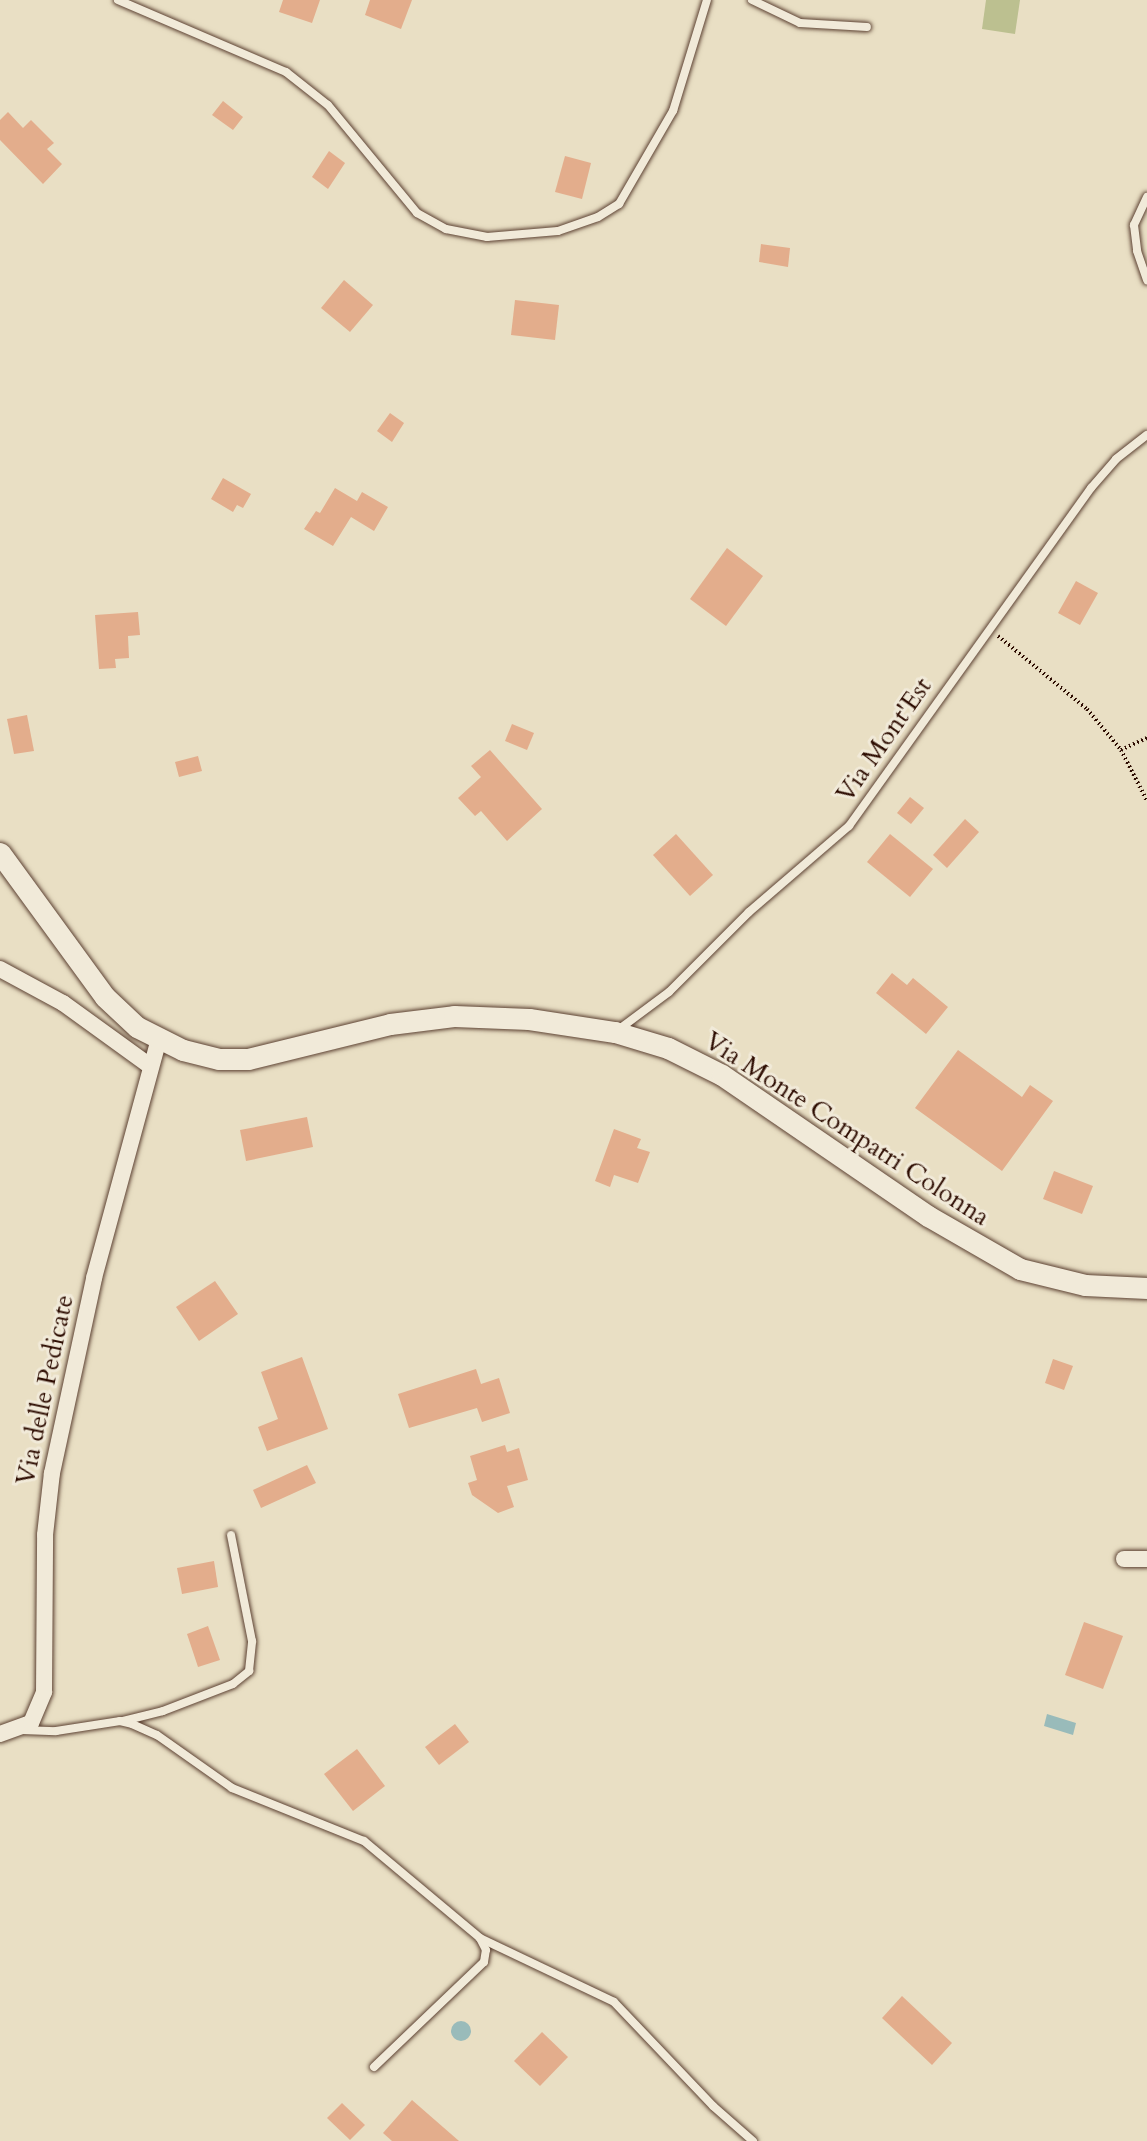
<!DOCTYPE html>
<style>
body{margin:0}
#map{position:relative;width:1147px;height:2141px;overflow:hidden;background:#e9dfc4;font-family:Cardo,serif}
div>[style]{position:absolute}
.green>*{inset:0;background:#bcc090}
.water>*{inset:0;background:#99bbba}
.round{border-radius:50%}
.building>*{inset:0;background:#e3ad8c}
.path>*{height:4px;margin-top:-2px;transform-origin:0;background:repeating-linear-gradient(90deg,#2d0c01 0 1.5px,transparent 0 4.5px)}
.roads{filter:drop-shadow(0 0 2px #5c4132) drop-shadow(0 0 2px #5c4132)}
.service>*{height:8px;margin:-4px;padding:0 4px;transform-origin:4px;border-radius:4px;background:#f1ead9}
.minor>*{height:16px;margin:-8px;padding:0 8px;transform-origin:8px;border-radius:8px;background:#f1ead9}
.tertiary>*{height:21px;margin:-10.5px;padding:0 10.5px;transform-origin:10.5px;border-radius:10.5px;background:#f1ead9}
span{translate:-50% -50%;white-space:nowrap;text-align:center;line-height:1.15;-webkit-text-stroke:6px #f1ead9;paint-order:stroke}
.street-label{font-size:26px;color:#2d0c01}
</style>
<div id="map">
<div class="green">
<i style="clip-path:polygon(986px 0,1020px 0,1015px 34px,982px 29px)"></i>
</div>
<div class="water">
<i style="clip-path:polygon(1047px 1714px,1076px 1723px,1073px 1735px,1044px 1726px)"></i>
<i class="round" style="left:451px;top:2021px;width:20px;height:20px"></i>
</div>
<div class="building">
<i style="clip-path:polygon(283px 0,320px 0,312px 23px,279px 12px)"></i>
<i style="clip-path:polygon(370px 0,412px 0,401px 29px,365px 15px)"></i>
<i style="clip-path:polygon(223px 101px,243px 117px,233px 130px,212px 115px)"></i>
<i style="clip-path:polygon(8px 112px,23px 128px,31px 120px,54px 143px,47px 149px,62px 164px,43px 184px,0 140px,0 120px)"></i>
<i style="clip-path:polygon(329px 151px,345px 163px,328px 189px,312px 177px)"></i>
<i style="clip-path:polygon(565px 156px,591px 163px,582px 199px,555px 192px)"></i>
<i style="clip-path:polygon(761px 244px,790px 248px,788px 267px,759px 262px)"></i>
<i style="clip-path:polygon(344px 280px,373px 305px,350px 332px,321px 308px)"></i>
<i style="clip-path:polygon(515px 300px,559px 305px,555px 340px,511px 335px)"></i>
<i style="clip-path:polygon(390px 413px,404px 423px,392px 442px,377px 431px)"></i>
<i style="clip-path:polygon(223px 478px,251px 494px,243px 508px,237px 505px,233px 512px,211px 499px)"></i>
<i style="clip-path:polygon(335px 488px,357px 501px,362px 492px,388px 507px,374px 531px,351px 517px,333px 546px,304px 529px,316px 511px,320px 513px)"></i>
<i style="clip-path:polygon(727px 548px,763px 576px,726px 626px,690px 599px)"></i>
<i style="clip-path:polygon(1076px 581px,1098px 593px,1080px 625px,1058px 613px)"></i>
<i style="clip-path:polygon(138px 612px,140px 635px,128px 636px,129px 658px,115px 659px,116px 668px,99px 669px,95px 615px)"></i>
<i style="clip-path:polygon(27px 715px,34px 751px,14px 754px,7px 719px)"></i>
<i style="clip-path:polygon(512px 724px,534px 733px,527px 750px,505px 741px)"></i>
<i style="clip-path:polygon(490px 750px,542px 809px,507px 841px,481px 811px,475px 816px,458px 798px,481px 777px,471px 766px)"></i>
<i style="clip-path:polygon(198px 756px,202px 771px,179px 777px,175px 762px)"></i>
<i style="clip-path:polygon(910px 797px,924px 808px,911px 824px,897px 813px)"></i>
<i style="clip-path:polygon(965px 819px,979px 832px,947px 868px,933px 855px)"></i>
<i style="clip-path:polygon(676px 834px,713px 875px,690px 896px,653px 855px)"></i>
<i style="clip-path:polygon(890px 834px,933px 869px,910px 897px,867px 862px)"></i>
<i style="clip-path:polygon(892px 973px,907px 985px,913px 978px,948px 1007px,926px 1034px,876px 993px)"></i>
<i style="clip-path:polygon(958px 1050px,1022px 1097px,1030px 1085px,1053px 1101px,1002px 1171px,915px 1108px)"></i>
<i style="clip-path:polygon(307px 1117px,313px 1147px,246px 1161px,240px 1130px)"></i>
<i style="clip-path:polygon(614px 1129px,641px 1139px,637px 1148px,650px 1152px,638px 1183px,614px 1175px,610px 1187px,595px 1181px)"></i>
<i style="clip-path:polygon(1054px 1171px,1093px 1186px,1082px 1214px,1043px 1199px)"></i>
<i style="clip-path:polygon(215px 1281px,238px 1314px,199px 1341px,176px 1307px)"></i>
<i style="clip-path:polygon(302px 1357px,328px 1429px,267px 1451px,258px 1427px,278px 1419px,261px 1372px)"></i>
<i style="clip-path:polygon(1053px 1359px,1073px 1366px,1064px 1390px,1045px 1383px)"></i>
<i style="clip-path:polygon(476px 1369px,481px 1384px,499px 1378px,510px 1413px,482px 1422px,477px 1408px,409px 1428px,398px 1394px)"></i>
<i style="clip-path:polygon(505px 1445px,507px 1452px,519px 1448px,528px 1480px,507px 1486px,514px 1507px,498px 1513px,472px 1495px,468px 1483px,477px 1480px,470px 1456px)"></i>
<i style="clip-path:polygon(307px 1465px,316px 1483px,261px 1508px,253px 1490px)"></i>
<i style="clip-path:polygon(214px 1561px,218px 1587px,182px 1594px,177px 1568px)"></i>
<i style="clip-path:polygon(1084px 1622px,1123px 1636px,1103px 1689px,1065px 1675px)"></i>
<i style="clip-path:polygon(208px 1626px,220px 1660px,198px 1667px,187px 1634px)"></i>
<i style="clip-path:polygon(455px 1724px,469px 1742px,439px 1765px,425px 1747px)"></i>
<i style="clip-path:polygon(357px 1749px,385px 1786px,353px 1811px,324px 1774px)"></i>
<i style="clip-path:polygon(902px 1996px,952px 2043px,932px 2065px,882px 2018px)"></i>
<i style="clip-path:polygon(542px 2032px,568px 2057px,540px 2086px,514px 2061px)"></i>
<i style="clip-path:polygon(412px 2100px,459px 2141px,392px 2141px,383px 2133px)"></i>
<i style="clip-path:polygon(342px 2103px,365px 2125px,350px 2140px,327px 2118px)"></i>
</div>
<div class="path">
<i style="left:998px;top:636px;width:115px;rotate:39.4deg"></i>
<i style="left:1087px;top:709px;width:53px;rotate:50.3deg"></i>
<i style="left:1121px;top:750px;width:29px;rotate:-25deg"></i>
<i style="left:1121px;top:750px;width:57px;rotate:63deg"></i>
</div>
<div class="roads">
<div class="service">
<i style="left:118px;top:0;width:183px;rotate:23.2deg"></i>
<i style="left:286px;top:72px;width:53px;rotate:38.2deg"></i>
<i style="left:328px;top:105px;width:140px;rotate:50.5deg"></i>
<i style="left:417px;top:213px;width:33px;rotate:29deg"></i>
<i style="left:446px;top:229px;width:42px;rotate:11deg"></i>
<i style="left:487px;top:237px;width:71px;rotate:-4.8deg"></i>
<i style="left:558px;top:231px;width:42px;rotate:-19.3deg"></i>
<i style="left:598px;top:217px;width:25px;rotate:-32deg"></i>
<i style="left:619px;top:204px;width:108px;rotate:-59.9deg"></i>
<i style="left:673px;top:111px;width:116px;rotate:-73deg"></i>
<i style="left:752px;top:0;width:53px;rotate:25.6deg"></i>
<i style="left:800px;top:23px;width:67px;rotate:3.4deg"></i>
<i style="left:1147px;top:197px;width:31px;rotate:115deg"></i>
<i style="left:1134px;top:225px;width:26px;rotate:83deg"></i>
<i style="left:1137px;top:251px;width:31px;rotate:71deg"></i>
<i style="left:618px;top:1030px;width:64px;rotate:-36.7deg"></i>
<i style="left:669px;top:992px;width:113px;rotate:-45deg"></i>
<i style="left:749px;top:912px;width:132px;rotate:-40.7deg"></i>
<i style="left:849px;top:826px;width:416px;rotate:-54.4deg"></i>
<i style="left:1091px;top:488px;width:38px;rotate:-49deg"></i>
<i style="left:1116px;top:459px;width:39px;rotate:-38deg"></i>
<i style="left:123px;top:1721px;width:41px;rotate:-14deg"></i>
<i style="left:163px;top:1711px;width:75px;rotate:-21.1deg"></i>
<i style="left:233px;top:1684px;width:21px;rotate:-39deg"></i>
<i style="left:249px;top:1671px;width:30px;rotate:-84deg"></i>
<i style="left:252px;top:1641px;width:108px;rotate:-101.2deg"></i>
<i style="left:22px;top:1730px;width:34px;rotate:2deg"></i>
<i style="left:56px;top:1731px;width:65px;rotate:-8.9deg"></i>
<i style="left:120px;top:1721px;width:12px;rotate:14deg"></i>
<i style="left:132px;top:1724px;width:27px;rotate:24deg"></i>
<i style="left:157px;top:1735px;width:92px;rotate:35.2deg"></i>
<i style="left:232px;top:1788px;width:142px;rotate:21.9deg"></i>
<i style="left:364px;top:1841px;width:151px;rotate:39.9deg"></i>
<i style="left:480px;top:1938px;width:148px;rotate:25.5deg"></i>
<i style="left:614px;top:2002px;width:144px;rotate:46.4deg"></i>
<i style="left:713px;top:2106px;width:53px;rotate:41.2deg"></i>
<i style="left:374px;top:2067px;width:152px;rotate:-43.7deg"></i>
<i style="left:484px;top:1962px;width:12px;rotate:-81deg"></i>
<i style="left:486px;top:1950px;width:13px;rotate:-117deg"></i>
</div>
<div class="minor">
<i style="left:0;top:969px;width:72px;rotate:28.4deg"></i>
<i style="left:63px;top:1003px;width:107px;rotate:35.9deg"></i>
<i style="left:1124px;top:1559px;width:23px"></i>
<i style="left:0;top:1734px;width:33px;rotate:-20deg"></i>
<i style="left:31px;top:1723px;width:34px;rotate:-67deg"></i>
<i style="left:44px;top:1692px;width:157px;rotate:-89.6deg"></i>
<i style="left:45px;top:1535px;width:62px;rotate:-83.6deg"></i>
<i style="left:52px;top:1473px;width:199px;rotate:-77.8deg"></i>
<i style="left:94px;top:1278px;width:248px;rotate:-74.8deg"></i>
</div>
<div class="tertiary">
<i style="left:0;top:853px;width:178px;rotate:53.9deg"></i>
<i style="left:105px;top:997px;width:44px;rotate:43.2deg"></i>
<i style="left:137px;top:1027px;width:51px;rotate:26.6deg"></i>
<i style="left:183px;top:1050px;width:37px;rotate:14deg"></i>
<i style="left:219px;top:1059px;width:29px"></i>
<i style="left:248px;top:1059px;width:146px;rotate:-13.8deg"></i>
<i style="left:390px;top:1024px;width:64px;rotate:-7.1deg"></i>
<i style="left:454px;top:1016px;width:75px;rotate:2.3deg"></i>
<i style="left:529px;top:1019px;width:87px;rotate:8.6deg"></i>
<i style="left:615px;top:1032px;width:55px;rotate:16.8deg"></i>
<i style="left:668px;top:1048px;width:60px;rotate:26.6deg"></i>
<i style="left:722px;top:1075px;width:250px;rotate:34.4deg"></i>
<i style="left:928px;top:1216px;width:106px;rotate:29.9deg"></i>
<i style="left:1020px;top:1269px;width:67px;rotate:13.8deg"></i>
<i style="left:1085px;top:1285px;width:62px;rotate:2.8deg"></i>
</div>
</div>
<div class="street-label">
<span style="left:884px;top:740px;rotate:-55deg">Via Mont'Est</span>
<span style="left:847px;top:1129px;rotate:33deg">Via Monte Compatri Colonna</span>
<span style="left:45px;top:1390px;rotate:-78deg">Via delle Pedicate</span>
</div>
</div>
